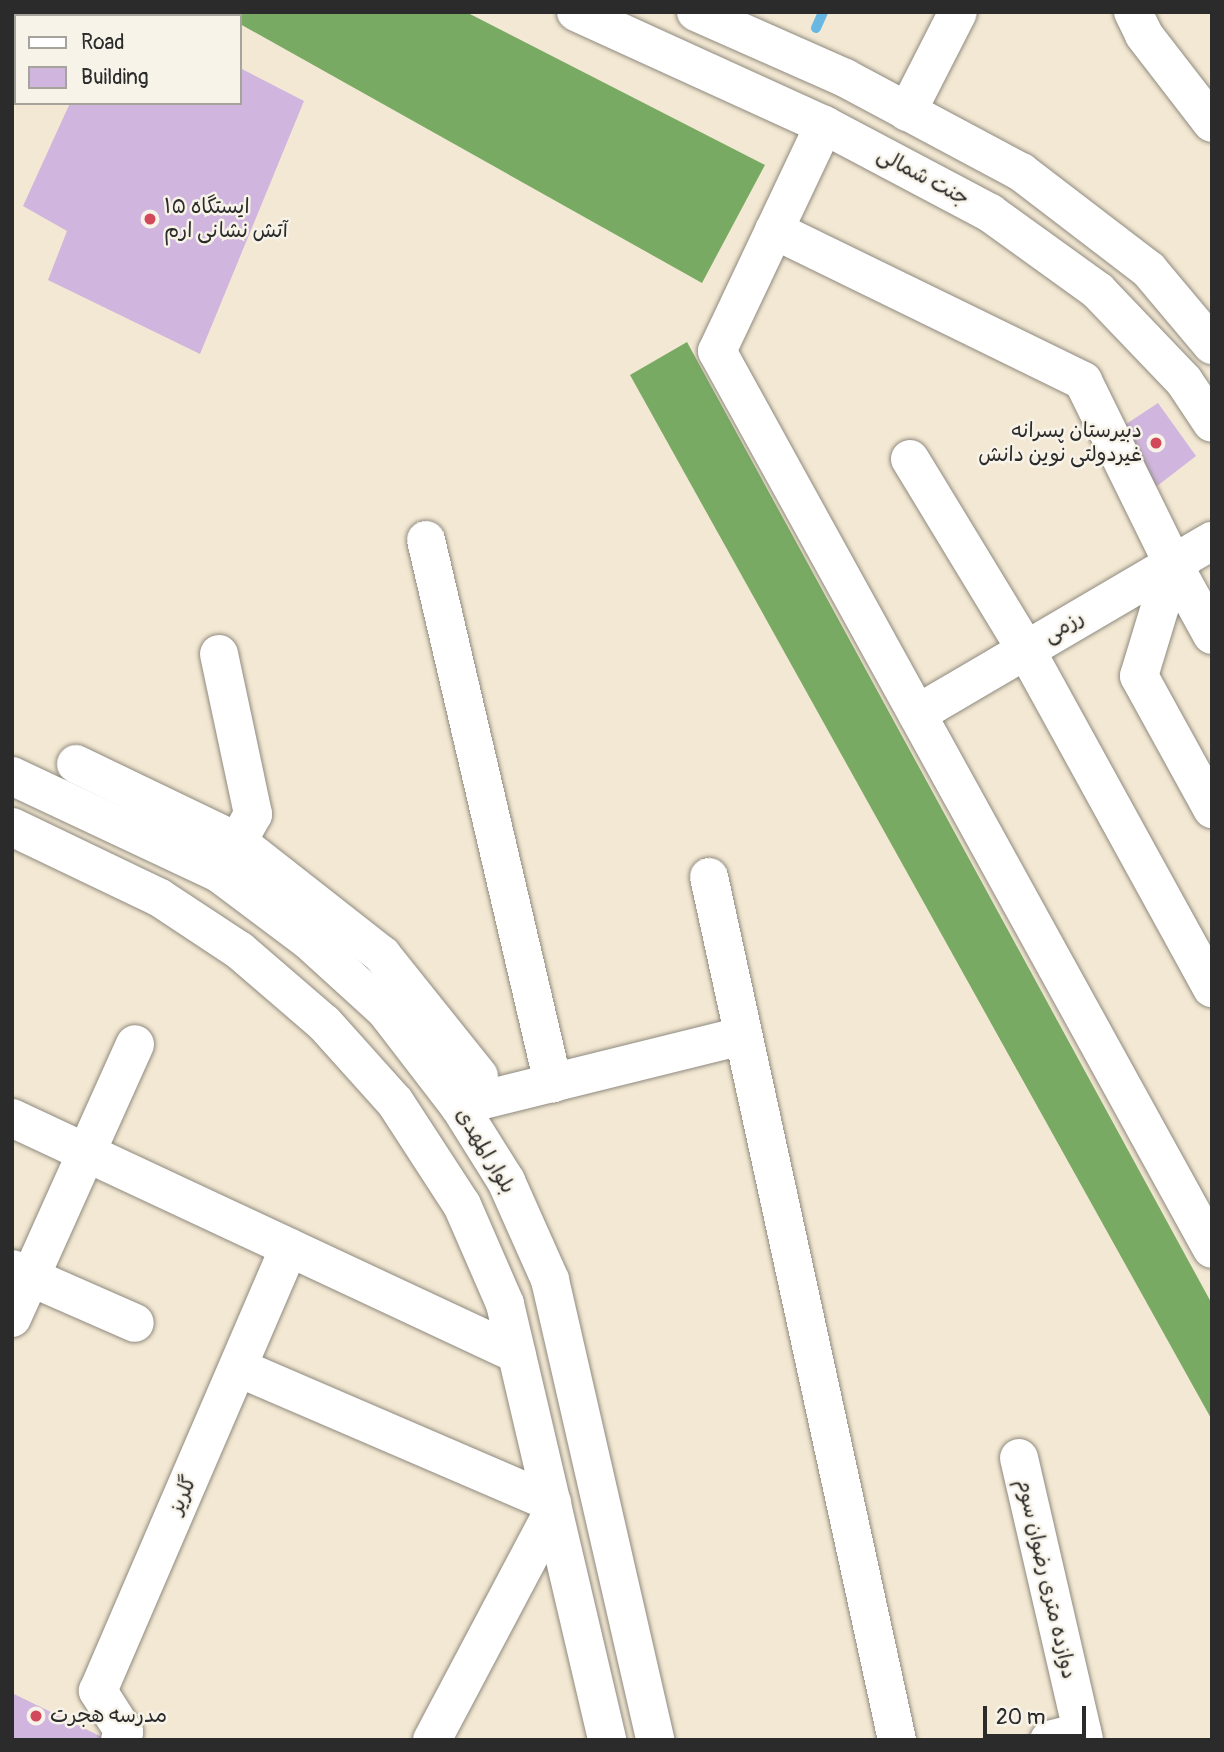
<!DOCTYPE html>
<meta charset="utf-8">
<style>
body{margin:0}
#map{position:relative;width:1224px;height:1752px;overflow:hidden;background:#f3e8d3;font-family:Pangolin,"Playpen Sans Arabic",sans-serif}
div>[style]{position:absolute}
.forest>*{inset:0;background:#78aa64}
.stream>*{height:10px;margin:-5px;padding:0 5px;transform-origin:5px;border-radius:5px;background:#68b8e3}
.building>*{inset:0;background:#d0b6de}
.roads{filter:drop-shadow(0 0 2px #8f8a7f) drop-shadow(0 0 2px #8f8a7f)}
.minor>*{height:38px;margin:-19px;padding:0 19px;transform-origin:19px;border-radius:19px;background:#fff}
.major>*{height:38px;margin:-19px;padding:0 19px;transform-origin:19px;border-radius:19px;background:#fff}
.dots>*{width:19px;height:19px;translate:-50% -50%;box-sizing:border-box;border:4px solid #f7f3e8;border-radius:50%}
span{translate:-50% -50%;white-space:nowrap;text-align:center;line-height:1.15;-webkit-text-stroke:5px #f7f3e8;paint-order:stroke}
.street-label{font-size:21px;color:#2b2b2b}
.poi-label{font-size:21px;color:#2b2b2b}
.left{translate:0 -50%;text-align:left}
.right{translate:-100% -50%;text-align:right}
.frame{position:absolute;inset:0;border:14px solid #2b2b2b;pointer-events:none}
.legend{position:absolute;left:14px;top:14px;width:228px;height:91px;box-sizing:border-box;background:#f7f3e8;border:2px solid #a5a39c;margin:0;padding:9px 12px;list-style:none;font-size:21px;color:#2b2b2b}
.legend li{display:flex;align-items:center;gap:14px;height:35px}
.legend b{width:35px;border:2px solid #a5a39c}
.scale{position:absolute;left:983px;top:1706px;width:103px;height:32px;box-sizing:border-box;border:4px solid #2b2b2b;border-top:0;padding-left:9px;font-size:21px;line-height:24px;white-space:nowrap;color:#2b2b2b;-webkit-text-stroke:5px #f7f3e8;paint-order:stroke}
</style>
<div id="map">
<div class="forest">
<i style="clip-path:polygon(219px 12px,466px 12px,765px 165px,702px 283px,240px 24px,240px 16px)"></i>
<i style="clip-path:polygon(687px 342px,1212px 1304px,1212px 1420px,630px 375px)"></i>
</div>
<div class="stream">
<i style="left:816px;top:28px;width:17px;rotate:-66deg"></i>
</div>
<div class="building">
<i style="clip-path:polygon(112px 12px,133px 12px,139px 16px,111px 16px)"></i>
<i style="clip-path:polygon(240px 68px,304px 101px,200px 354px,48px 280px,67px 231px,23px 206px,70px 103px,240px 103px)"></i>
<i style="clip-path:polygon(1158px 403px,1196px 456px,1152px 490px,1117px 430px)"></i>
<i style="clip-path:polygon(12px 1693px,108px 1740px,12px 1740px)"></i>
</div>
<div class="roads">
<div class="minor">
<i style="left:1133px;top:12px;width:25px;rotate:64deg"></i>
<i style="left:1144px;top:35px;width:111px;rotate:52.3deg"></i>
<i style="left:907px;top:112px;width:112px;rotate:-63deg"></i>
<i style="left:824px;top:125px;width:250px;rotate:115.3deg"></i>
<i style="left:717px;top:351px;width:1025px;rotate:61.14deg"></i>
<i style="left:774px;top:230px;width:344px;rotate:26deg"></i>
<i style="left:1083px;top:381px;width:204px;rotate:63.8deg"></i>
<i style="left:1173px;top:564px;width:81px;rotate:61.2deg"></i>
<i style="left:910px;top:459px;width:223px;rotate:58.7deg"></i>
<i style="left:1026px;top:650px;width:386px;rotate:61.2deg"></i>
<i style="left:426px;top:540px;width:558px;rotate:76.84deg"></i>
<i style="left:1173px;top:564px;width:117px;rotate:106.9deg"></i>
<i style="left:1139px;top:676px;width:152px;rotate:61.2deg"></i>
<i style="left:219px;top:654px;width:164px;rotate:78deg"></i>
<i style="left:253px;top:814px;width:58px;rotate:118.8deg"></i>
<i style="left:917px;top:714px;width:342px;rotate:-30.4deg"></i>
<i style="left:76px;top:764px;width:180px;rotate:25.7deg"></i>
<i style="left:238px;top:842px;width:183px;rotate:38.1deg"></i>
<i style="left:382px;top:955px;width:155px;rotate:51.3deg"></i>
<i style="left:709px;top:877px;width:883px;rotate:77.71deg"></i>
<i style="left:459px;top:1106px;width:291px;rotate:-13.9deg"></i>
<i style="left:12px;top:1118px;width:557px;rotate:25.05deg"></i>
<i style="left:12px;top:1269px;width:134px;rotate:23.7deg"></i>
<i style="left:12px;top:1318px;width:300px;rotate:-65.8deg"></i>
<i style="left:239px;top:1368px;width:341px;rotate:23.3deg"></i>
<i style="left:1019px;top:1458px;width:289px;rotate:77deg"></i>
<i style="left:120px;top:1740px;width:9px;rotate:-63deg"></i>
<i style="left:124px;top:1732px;width:49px;rotate:-122.4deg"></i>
<i style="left:98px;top:1691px;width:483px;rotate:-66.7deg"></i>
<i style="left:432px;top:1740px;width:259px;rotate:-62.1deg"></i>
<i style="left:1049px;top:1740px;width:34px;rotate:-14deg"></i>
</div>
<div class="major">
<i style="left:576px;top:12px;width:273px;rotate:24.5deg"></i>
<i style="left:824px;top:125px;width:188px;rotate:27.9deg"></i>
<i style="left:990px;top:213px;width:133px;rotate:35.8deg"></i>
<i style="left:1098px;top:291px;width:124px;rotate:46.3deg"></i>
<i style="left:1184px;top:381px;width:50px;rotate:56.3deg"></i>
<i style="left:696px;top:12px;width:163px;rotate:23.9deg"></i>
<i style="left:845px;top:78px;width:200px;rotate:28.1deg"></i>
<i style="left:1021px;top:172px;width:161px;rotate:37.4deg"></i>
<i style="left:1149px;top:270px;width:98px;rotate:50deg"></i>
<i style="left:12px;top:776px;width:230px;rotate:25.2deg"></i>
<i style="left:220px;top:874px;width:110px;rotate:36.9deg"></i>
<i style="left:308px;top:940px;width:104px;rotate:42.3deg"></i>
<i style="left:385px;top:1010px;width:121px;rotate:52.4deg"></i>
<i style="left:459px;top:1106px;width:89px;rotate:57.9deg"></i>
<i style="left:506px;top:1181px;width:108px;rotate:66deg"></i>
<i style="left:550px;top:1280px;width:472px;rotate:77.1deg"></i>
<i style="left:12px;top:827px;width:164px;rotate:25.6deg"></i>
<i style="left:160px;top:898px;width:95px;rotate:33.4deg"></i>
<i style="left:239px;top:950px;width:112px;rotate:40.7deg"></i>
<i style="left:324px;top:1023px;width:106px;rotate:48.1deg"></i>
<i style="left:395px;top:1102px;width:123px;rotate:57deg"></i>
<i style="left:462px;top:1205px;width:108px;rotate:66.5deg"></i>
<i style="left:505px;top:1304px;width:448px;rotate:76.8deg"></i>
</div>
</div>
<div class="dots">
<i style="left:150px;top:219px;background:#d1495b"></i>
<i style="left:1156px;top:443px;background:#d1495b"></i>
<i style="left:36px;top:1716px;background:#d1495b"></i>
</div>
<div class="street-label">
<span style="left:923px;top:177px;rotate:28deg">جنت شمالی</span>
<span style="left:1064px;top:627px;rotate:-30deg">رزمی</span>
<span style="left:485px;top:1151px;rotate:59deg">بلوار المهدی</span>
<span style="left:183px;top:1495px;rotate:-66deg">گلریز</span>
<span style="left:1046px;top:1579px;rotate:77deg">دوازده متری رضوان سوم</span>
</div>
<div class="poi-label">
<span class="left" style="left:164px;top:219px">ایستگاه ۱۵<br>آتش نشانی ارم</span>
<span class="right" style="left:1142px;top:443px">دبیرستان پسرانه<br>غیردولتی نوین دانش</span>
<span class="left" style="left:50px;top:1716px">مدرسه هجرت</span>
</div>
<div class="frame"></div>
<ul class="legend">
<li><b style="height:9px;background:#fff"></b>Road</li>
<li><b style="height:19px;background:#d0b6de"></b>Building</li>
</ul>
<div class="scale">20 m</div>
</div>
